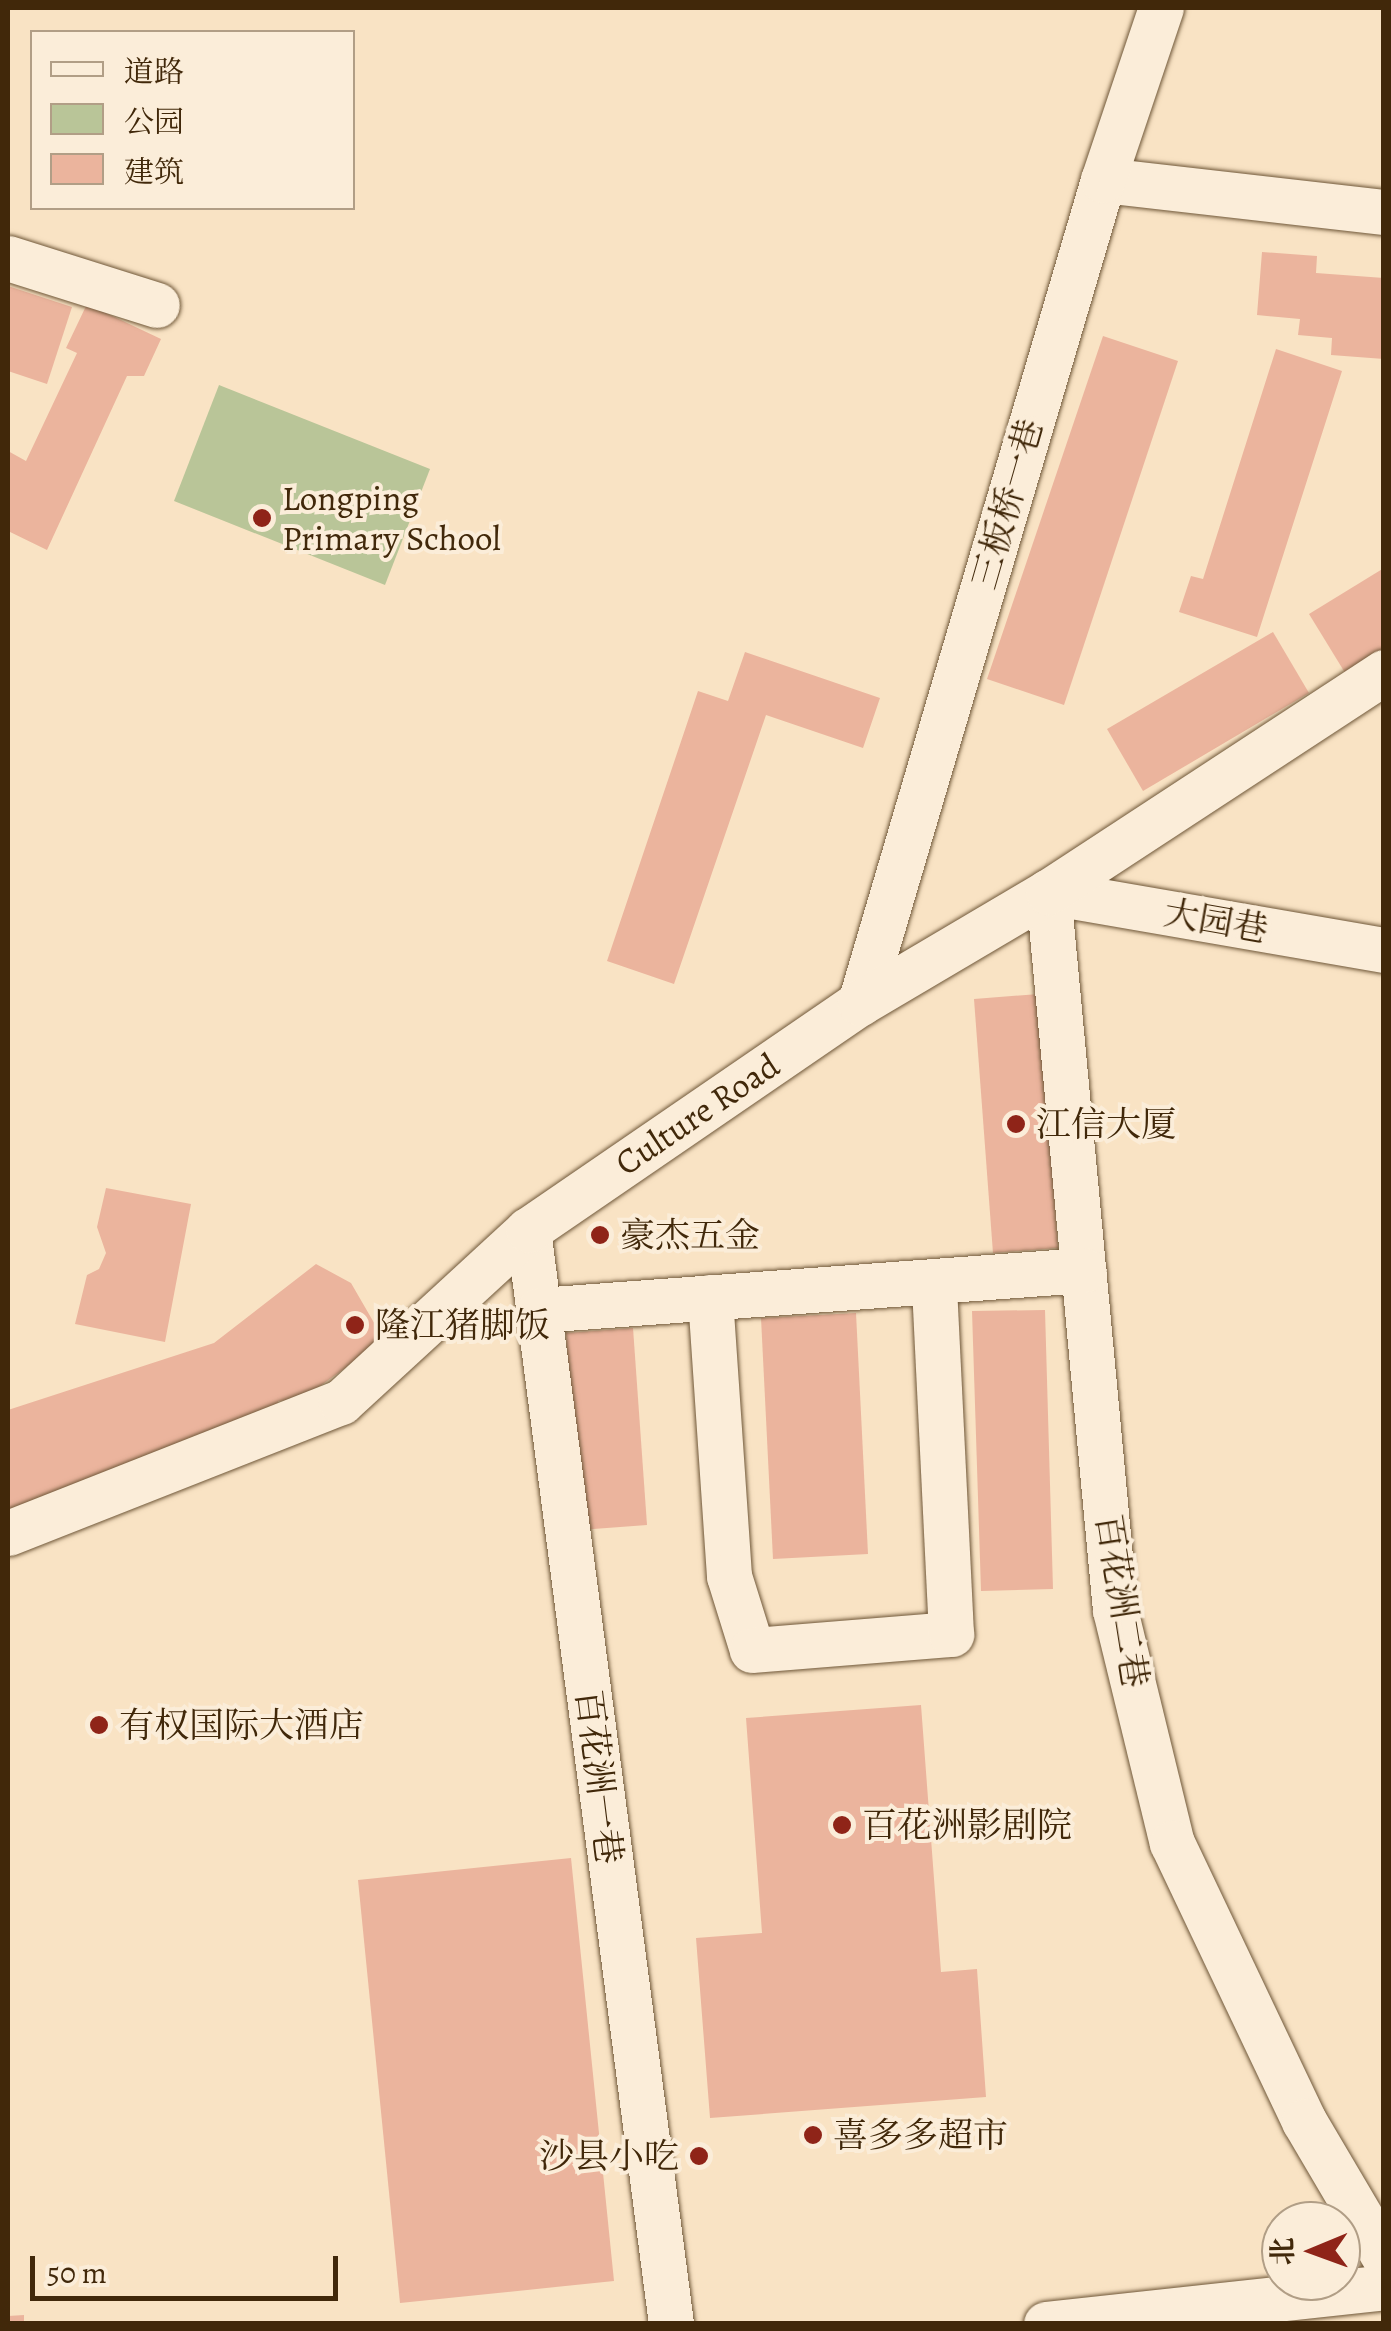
<!DOCTYPE html>
<meta charset="utf-8">
<style>
body{margin:0}
#map{position:relative;width:1391px;height:2331px;overflow:hidden;background:#f9e3c4;font-family:Alegreya,"Noto Serif SC",serif}
div>[style]{position:absolute}
.green>*{inset:0;background:#b9c598}
.building>*{inset:0;background:#ebb49d}
.roads{filter:drop-shadow(0 0 2px #6f5738) drop-shadow(0 0 2px #6f5738)}
.minor>*{height:45px;margin:-22.5px;padding:0 22.5px;transform-origin:22.5px;border-radius:22.5px;background:#fbedd9}
.dots>*{width:28px;height:28px;translate:-50% -50%;box-sizing:border-box;border:5px solid #fbedd9;border-radius:50%}
span{translate:-50% -50%;white-space:nowrap;text-align:center;line-height:1.15;-webkit-text-stroke:8px #fbedd9;paint-order:stroke}
.poi-label{font-size:35px;color:#41280a}
.left{translate:0 -50%;text-align:left}
.right{translate:-100% -50%;text-align:right}
.street-label{font-size:35px;color:#41280a}
.frame{position:absolute;inset:0;border:10px solid #41280a;pointer-events:none}
.legend{position:absolute;left:30px;top:30px;width:325px;height:180px;box-sizing:border-box;background:#fbedd9;border:2px solid #b19e86;margin:0;padding:12px 18px;list-style:none;font-size:30px;color:#41280a}
.legend li{display:flex;align-items:center;gap:20px;height:50px}
.legend b{width:50px;border:2px solid #b19e86}
.north{position:absolute;left:1261px;top:2201px;width:100px;height:100px;box-sizing:border-box;background:#fbedd9;border:2px solid #b19e86;border-radius:50%;rotate:269deg;font-size:28px;font-weight:700;line-height:40px;text-align:center;color:#41280a}
.north::after{content:'';display:block;margin:auto;width:35px;height:45px;background:#8f2418;clip-path:polygon(50% 0,100% 100%,50% 72%,0 100%)}
.scale{position:absolute;left:30px;top:2256px;width:308px;height:45px;box-sizing:border-box;border:5px solid #41280a;border-top:0;padding-left:12px;font-size:30px;line-height:35px;white-space:nowrap;color:#41280a;-webkit-text-stroke:8px #fbedd9;paint-order:stroke}
</style>
<div id="map">
<div class="green">
<i style="clip-path:polygon(219px 385px,430px 469px,385px 585px,174px 501px)"></i>
</div>
<div class="building">
<i style="clip-path:polygon(1262px 252px,1317px 256px,1316px 273px,1384px 278px,1384px 359px,1331px 355px,1332px 338px,1298px 335px,1300px 319px,1257px 315px)"></i>
<i style="clip-path:polygon(8px 286px,72px 307px,47px 384px,8px 371px)"></i>
<i style="clip-path:polygon(87px 304px,161px 339px,144px 376px,127px 376px,47px 550px,8px 531px,8px 451px,26px 461px,77px 353px,66px 348px)"></i>
<i style="clip-path:polygon(1103px 336px,1178px 361px,1064px 705px,987px 679px)"></i>
<i style="clip-path:polygon(1276px 349px,1342px 371px,1257px 637px,1179px 612px,1191px 576px,1203px 579px)"></i>
<i style="clip-path:polygon(1384px 568px,1384px 654px,1347px 676px,1309px 614px)"></i>
<i style="clip-path:polygon(1273px 632px,1309px 693px,1143px 791px,1107px 729px)"></i>
<i style="clip-path:polygon(745px 652px,880px 698px,863px 748px,766px 715px,674px 984px,607px 961px,698px 691px,728px 701px)"></i>
<i style="clip-path:polygon(1039px 994px,1058px 1248px,993px 1253px,974px 999px)"></i>
<i style="clip-path:polygon(106px 1188px,191px 1204px,165px 1342px,75px 1324px,87px 1275px,99px 1269px,106px 1253px,97px 1227px)"></i>
<i style="clip-path:polygon(316px 1264px,351px 1283px,384px 1340px,302px 1399px,278px 1401px,279px 1412px,8px 1519px,8px 1410px,214px 1343px)"></i>
<i style="clip-path:polygon(1045px 1310px,1053px 1589px,981px 1591px,972px 1311px)"></i>
<i style="clip-path:polygon(856px 1313px,868px 1554px,773px 1559px,761px 1318px)"></i>
<i style="clip-path:polygon(633px 1328px,647px 1525px,580px 1530px,566px 1333px)"></i>
<i style="clip-path:polygon(921px 1705px,941px 1972px,977px 1969px,986px 2097px,710px 2118px,696px 1938px,762px 1933px,746px 1718px)"></i>
<i style="clip-path:polygon(571px 1858px,614px 2281px,400px 2303px,358px 1880px)"></i>
<i style="clip-path:polygon(24px 2315px,24px 2324px,8px 2324px,8px 2316px)"></i>
</div>
<div class="roads">
<div class="minor">
<i style="left:1103px;top:180px;width:283px;rotate:6.5deg"></i>
<i style="left:8px;top:258px;width:156px;rotate:17.5deg"></i>
<i style="left:1384px;top:950px;width:341px;rotate:-170.2deg"></i>
<i style="left:1048px;top:892px;width:721px;rotate:84.67deg"></i>
<i style="left:1115px;top:1610px;width:240px;rotate:76.3deg"></i>
<i style="left:1172px;top:1843px;width:308px;rotate:64.6deg"></i>
<i style="left:1304px;top:2121px;width:158px;rotate:59.5deg"></i>
<i style="left:860px;top:1003px;width:858px;rotate:-73.55deg"></i>
<i style="left:1103px;top:180px;width:182px;rotate:-71.4deg"></i>
<i style="left:528px;top:1230px;width:1103px;rotate:82.55deg"></i>
<i style="left:710px;top:1297px;width:280px;rotate:86.1deg"></i>
<i style="left:729px;top:1576px;width:77px;rotate:72.7deg"></i>
<i style="left:752px;top:1650px;width:200px;rotate:-4.6deg"></i>
<i style="left:951px;top:1634px;width:353px;rotate:-92.8deg"></i>
<i style="left:539px;top:1310px;width:546px;rotate:-4.2deg"></i>
<i style="left:8px;top:1533px;width:358px;rotate:-21.5deg"></i>
<i style="left:341px;top:1402px;width:254px;rotate:-42.6deg"></i>
<i style="left:528px;top:1230px;width:402px;rotate:-34.4deg"></i>
<i style="left:860px;top:1003px;width:218px;rotate:-30.6deg"></i>
<i style="left:1048px;top:892px;width:402px;rotate:-33.2deg"></i>
<i style="left:1046px;top:2324px;width:340px;rotate:-6.2deg"></i>
</div>
</div>
<div class="dots">
<i style="left:262px;top:518px;background:#8f2418"></i>
<i style="left:1016px;top:1124px;background:#8f2418"></i>
<i style="left:600px;top:1235px;background:#8f2418"></i>
<i style="left:355px;top:1325px;background:#8f2418"></i>
<i style="left:99px;top:1725px;background:#8f2418"></i>
<i style="left:842px;top:1825px;background:#8f2418"></i>
<i style="left:813px;top:2135px;background:#8f2418"></i>
<i style="left:699px;top:2156px;background:#8f2418"></i>
</div>
<div class="poi-label">
<span class="left" style="left:282px;top:518px">Longping<br>Primary School</span>
<span class="left" style="left:1036px;top:1124px">江信大厦</span>
<span class="left" style="left:620px;top:1235px">豪杰五金</span>
<span class="left" style="left:375px;top:1325px">隆江猪脚饭</span>
<span class="left" style="left:119px;top:1725px">有权国际大酒店</span>
<span class="left" style="left:862px;top:1825px">百花洲影剧院</span>
<span class="left" style="left:833px;top:2135px">喜多多超市</span>
<span class="right" style="left:679px;top:2156px">沙县小吃</span>
</div>
<div class="street-label">
<span style="left:1007px;top:504px;rotate:-74deg">三板桥一巷</span>
<span style="left:1216px;top:921px;rotate:10deg">大园巷</span>
<span style="left:697px;top:1114px;rotate:-34deg">Culture Road</span>
<span style="left:1122px;top:1601px;rotate:81deg">百花洲二巷</span>
<span style="left:599px;top:1777px;rotate:83deg">百花洲一巷</span>
</div>
<div class="frame"></div>
<ul class="legend">
<li><b style="height:12px;background:#fbedd9"></b>道路</li>
<li><b style="height:28px;background:#b9c598"></b>公园</li>
<li><b style="height:28px;background:#ebb49d"></b>建筑</li>
</ul>
<div class="north">北</div>
<div class="scale">50 m</div>
</div>
